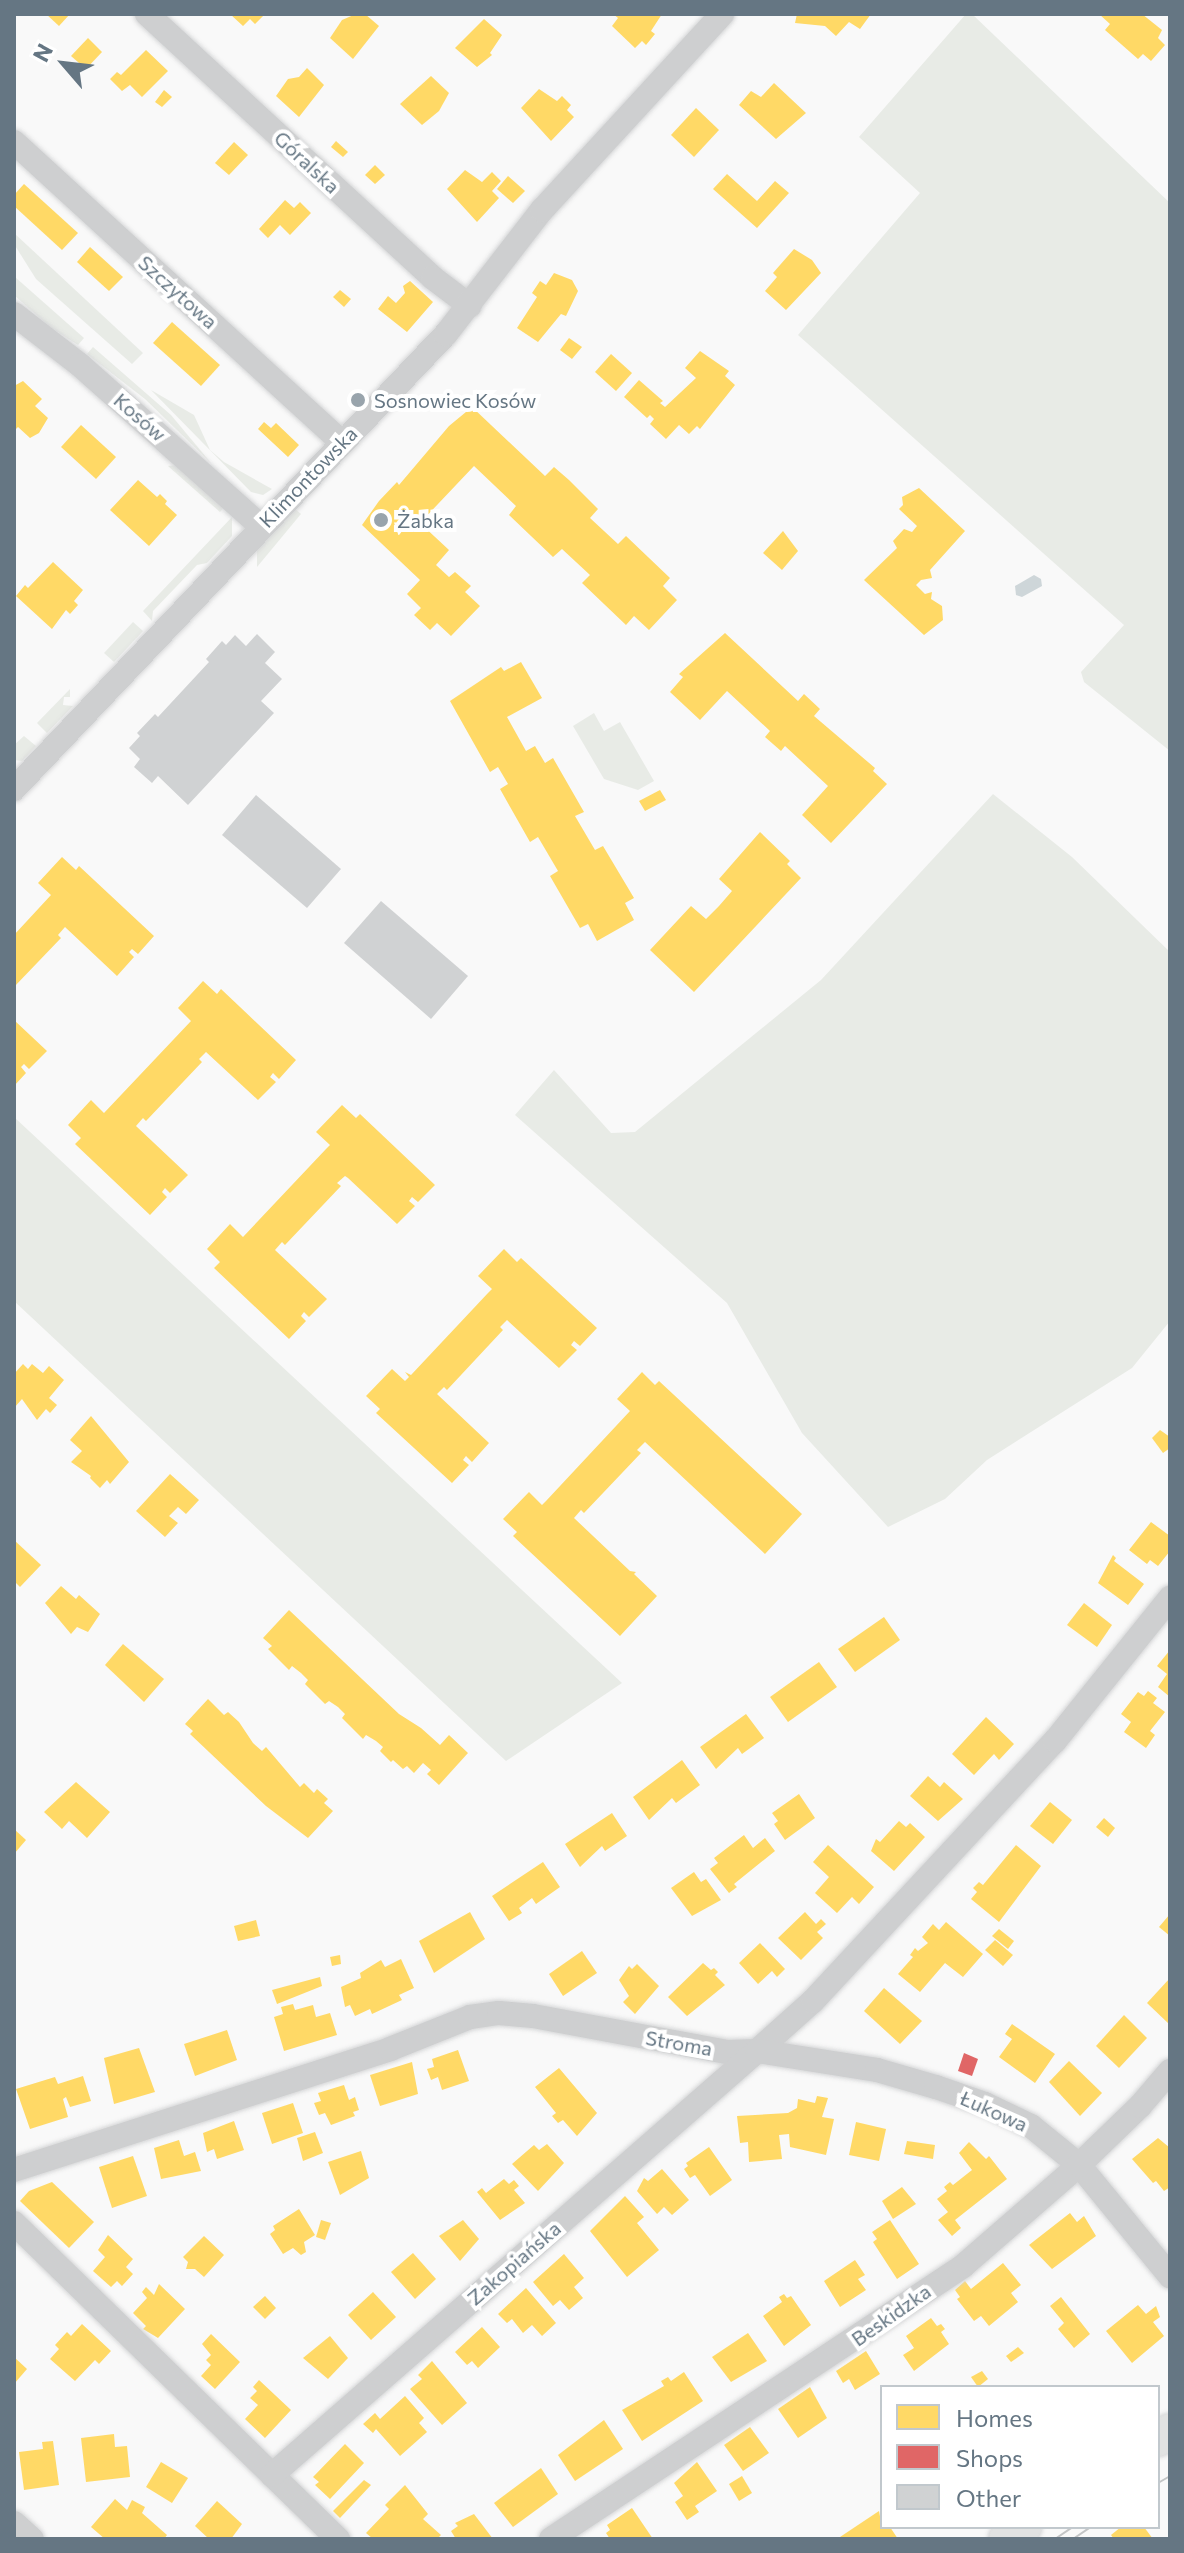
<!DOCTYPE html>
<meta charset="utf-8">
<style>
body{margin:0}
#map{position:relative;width:1184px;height:2553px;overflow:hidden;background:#f9f9f9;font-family:Commissioner,sans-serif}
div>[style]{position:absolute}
.green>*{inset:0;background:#e8ebe6}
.water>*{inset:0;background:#ced6d9}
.homes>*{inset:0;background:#ffd966}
.shops>*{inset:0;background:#e06666}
.building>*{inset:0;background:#d0d2d3}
.roads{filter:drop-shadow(0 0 2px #d5d6d7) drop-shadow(0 0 2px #d5d6d7)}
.street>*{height:24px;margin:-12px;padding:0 12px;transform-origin:12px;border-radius:12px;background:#cecfd0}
.secondary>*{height:34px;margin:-17px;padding:0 17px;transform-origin:17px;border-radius:17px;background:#e1e2e2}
.tram>*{height:2px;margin:-1px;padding:0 1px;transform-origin:1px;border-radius:1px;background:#c3c5c6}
.dots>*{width:22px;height:22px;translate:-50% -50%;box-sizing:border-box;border:4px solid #fff;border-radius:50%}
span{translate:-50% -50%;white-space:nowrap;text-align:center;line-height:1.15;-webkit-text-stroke:8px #fff;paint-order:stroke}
.street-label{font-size:20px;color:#657683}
.poi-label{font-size:20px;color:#657683}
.left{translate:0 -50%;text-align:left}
.frame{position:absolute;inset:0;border:16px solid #657683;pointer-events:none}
.legend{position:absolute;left:880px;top:2385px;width:280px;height:144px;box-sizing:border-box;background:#fff;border:2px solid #c1c8cd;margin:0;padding:10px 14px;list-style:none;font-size:24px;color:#657683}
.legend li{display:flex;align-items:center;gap:16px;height:40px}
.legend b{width:40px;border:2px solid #c1c8cd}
.north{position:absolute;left:24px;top:24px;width:80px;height:80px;-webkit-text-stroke:6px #fff;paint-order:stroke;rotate:298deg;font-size:22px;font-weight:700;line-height:32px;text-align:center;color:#657683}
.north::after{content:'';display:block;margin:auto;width:28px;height:36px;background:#657683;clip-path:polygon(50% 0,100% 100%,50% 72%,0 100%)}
</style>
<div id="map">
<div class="green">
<i style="clip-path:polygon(966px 14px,972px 14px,1170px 203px,1170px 751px,1084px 682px,1081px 672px,1124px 625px,798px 335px,920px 193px,859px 137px)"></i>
<i style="clip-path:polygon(14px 233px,143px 353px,132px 364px,36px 279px,14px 244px)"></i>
<i style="clip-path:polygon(15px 277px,84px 338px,78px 345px,50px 327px,14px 295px)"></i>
<i style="clip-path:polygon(93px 347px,171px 415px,211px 463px,145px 399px,87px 354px)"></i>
<i style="clip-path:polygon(151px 390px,194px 415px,210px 450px,224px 462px,272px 489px,263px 495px,251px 492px)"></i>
<i style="clip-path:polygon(176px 465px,224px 507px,220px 512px,168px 466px)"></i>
<i style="clip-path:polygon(294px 508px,301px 514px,257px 567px,257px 549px)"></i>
<i style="clip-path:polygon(232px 517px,232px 536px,207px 563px,197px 565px,153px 611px,152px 621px,143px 611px)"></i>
<i style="clip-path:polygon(133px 622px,143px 631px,114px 662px,104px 653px)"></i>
<i style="clip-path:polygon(70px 689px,70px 697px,64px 697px,63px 705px,73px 706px,47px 733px,37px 723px)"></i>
<i style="clip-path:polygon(594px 713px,604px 731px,620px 722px,654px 781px,638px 790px,604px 779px,573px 726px)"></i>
<i style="clip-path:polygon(24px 736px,36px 746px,22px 761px,14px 760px,14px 745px)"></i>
<i style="clip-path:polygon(993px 794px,1072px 857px,1170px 952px,1170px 1321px,1132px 1368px,987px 1460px,945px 1499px,888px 1527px,802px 1433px,727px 1303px,515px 1115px,554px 1070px,611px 1133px,635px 1132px,821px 980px)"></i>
<i style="clip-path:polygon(14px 1117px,320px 1402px,622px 1683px,506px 1761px,14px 1301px)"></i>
</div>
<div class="water">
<i style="clip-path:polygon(1034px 575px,1041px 579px,1042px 586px,1022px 597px,1016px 595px,1015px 586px)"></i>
</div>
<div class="homes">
<i style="clip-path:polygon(46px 14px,70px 14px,59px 26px)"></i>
<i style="clip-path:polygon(230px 14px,265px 14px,255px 24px,250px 19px,243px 26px)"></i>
<i style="clip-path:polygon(356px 14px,365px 14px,379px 26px,353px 59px,330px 38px,342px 20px)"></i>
<i style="clip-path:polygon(613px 14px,662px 14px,651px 31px,655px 34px,646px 45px,642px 41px,635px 48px,612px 26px,618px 18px)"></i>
<i style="clip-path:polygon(797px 14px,871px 14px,860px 29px,849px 22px,836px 36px,825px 26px,795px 23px)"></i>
<i style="clip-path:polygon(1099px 14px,1142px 14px,1162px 30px,1158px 38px,1165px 45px,1151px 61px,1143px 54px,1138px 59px,1105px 30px,1110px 24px)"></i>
<i style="clip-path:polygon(484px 19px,502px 35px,490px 53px,492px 55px,477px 67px,455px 48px)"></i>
<i style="clip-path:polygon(88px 38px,102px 52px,86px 69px,71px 56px)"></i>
<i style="clip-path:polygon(146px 50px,168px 71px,142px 97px,130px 85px,122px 91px,110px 79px,117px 72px,121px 75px)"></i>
<i style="clip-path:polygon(307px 68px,324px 85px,299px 117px,276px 96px,288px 79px,299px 77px)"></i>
<i style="clip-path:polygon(431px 76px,449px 93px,439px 111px,422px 125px,400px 104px)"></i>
<i style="clip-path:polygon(774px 83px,806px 113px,776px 139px,739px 105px,751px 91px,761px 97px)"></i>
<i style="clip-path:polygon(539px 89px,557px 101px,562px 96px,571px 105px,567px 110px,574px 117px,551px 141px,521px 108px)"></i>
<i style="clip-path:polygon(164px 90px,172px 97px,162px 107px,155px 102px)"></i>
<i style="clip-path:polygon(696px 108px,719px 130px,694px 157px,671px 135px)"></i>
<i style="clip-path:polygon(336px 141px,348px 152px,343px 157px,331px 147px)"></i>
<i style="clip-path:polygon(234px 142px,248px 155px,229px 175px,215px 163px)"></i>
<i style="clip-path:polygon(375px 165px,385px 175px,375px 184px,365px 175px)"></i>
<i style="clip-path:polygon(465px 170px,482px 182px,492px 172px,501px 181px,492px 191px,499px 198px,477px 222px,447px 189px)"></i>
<i style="clip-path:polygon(727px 174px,757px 201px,775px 181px,789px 193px,757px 228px,713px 189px)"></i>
<i style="clip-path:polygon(508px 176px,525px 191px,513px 203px,497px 189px)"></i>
<i style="clip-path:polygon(24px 184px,78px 233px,62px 250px,14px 206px,14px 195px)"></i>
<i style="clip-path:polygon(285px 200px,294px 208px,300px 202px,311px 213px,290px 235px,280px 225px,268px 238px,259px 229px)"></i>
<i style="clip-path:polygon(90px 247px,123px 277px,109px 291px,77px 262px)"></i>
<i style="clip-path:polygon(794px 249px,812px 260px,821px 273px,786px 310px,765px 291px,777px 277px,773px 273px)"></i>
<i style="clip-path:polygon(554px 273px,572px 280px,578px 291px,566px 316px,561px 314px,538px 342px,517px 328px,537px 297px,532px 293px,540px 281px,546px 285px)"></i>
<i style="clip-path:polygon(410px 281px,433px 302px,407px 332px,378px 309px,388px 296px,396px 303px,405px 293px,403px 286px)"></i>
<i style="clip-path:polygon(340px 290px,351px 299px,344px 307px,333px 297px)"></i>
<i style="clip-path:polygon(172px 322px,220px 365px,201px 386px,153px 343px)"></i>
<i style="clip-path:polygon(569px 338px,582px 347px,572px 359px,560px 350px)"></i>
<i style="clip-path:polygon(700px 351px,729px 371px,725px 376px,735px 385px,700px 429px,697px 426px,689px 434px,679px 425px,666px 439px,650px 424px,654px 419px,650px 415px,647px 418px,624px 397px,639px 380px,663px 401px,660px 403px,665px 407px,696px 378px,685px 368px)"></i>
<i style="clip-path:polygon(611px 354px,632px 373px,616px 391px,595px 372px)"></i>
<i style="clip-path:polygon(23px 381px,42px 399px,35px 406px,48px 418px,39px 433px,30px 438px,18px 427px,14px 431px,14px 386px)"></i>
<i style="clip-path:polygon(472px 407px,545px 476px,554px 467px,569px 480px,598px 509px,590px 518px,618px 544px,626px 536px,670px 578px,663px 586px,677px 600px,649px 630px,634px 616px,626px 625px,582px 583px,590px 575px,562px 549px,553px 557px,509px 515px,516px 506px,474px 466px,420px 523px,449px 550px,436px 565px,449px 577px,455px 572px,471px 586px,465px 592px,480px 606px,451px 636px,437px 623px,430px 630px,414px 615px,421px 608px,407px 594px,420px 580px,362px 525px,379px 501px,397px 482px,399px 485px,449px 426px)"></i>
<i style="clip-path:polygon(264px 422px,271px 428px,276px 423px,299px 445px,288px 457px,258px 429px)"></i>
<i style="clip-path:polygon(81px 425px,116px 457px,96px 479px,61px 447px)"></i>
<i style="clip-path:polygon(138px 480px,157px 497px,160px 494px,167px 501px,165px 504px,177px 515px,149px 546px,110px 510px)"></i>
<i style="clip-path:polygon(919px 488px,965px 531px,930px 570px,932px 578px,921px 580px,916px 585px,925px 594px,932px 592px,931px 599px,942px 606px,943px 620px,924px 635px,864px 580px,897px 548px,893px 541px,904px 529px,912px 532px,917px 526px,899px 509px,903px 505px,902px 497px)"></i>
<i style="clip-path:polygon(783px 531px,798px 551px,782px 570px,763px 553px)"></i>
<i style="clip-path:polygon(53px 562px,83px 590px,74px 601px,78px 605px,70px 614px,66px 610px,52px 629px,16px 596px,25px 585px,28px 588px)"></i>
<i style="clip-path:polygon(725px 633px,798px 701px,804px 694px,820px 709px,814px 716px,875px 768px,873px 771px,887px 784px,831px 843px,802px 815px,828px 786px,785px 746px,781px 751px,765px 737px,770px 731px,727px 691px,700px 720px,670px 692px,683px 677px,679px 674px)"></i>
<i style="clip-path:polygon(521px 662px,542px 698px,507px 717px,526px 751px,535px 746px,545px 763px,553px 758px,584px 812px,575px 816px,595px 850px,603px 846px,634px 898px,625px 903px,634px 920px,597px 941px,588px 924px,580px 928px,550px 876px,558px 871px,538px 837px,530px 842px,500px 789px,508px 784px,498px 767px,490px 772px,450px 701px,501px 667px,504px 671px)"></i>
<i style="clip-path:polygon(660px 790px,666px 800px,645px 811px,639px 801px)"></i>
<i style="clip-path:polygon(760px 832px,790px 861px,787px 864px,801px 878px,694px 992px,650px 950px,691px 906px,706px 919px,719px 906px,732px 891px,719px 879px)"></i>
<i style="clip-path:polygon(62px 857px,76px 870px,79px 866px,154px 936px,138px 954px,132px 949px,129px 952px,134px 957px,117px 976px,65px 927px,58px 935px,61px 938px,14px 987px,14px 935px,51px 895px,38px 883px)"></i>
<i style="clip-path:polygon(203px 981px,217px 994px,221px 989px,296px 1060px,279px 1079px,273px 1073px,270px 1077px,276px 1082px,258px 1100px,206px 1052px,199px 1059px,202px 1062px,146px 1121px,143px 1118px,136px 1126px,188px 1175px,170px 1193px,165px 1188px,162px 1192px,167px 1197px,150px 1215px,75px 1144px,81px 1138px,68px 1125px,91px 1100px,104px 1113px,191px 1021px,178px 1008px)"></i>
<i style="clip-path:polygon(14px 1020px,47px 1051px,29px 1069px,24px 1064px,21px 1067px,26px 1073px,14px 1086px)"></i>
<i style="clip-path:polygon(342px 1105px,356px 1118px,360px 1114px,435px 1185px,418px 1202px,412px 1197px,409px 1201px,415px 1206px,397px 1224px,348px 1178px,345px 1176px,337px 1183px,341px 1186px,285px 1245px,282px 1242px,275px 1250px,327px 1299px,309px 1317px,304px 1312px,301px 1316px,306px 1321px,289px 1339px,214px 1268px,220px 1262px,207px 1249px,230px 1224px,243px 1237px,326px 1149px,330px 1145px,316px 1132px)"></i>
<i style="clip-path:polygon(504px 1249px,517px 1262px,521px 1258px,597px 1328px,580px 1346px,574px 1341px,571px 1345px,577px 1350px,559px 1368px,507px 1320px,500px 1327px,503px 1330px,447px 1390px,444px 1387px,437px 1394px,489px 1443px,472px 1462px,466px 1456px,463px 1460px,469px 1465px,452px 1483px,376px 1413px,380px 1409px,366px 1396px,392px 1369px,405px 1381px,409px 1377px,405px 1372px,411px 1375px,488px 1293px,492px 1289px,478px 1276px)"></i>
<i style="clip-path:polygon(23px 1364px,28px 1369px,32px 1364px,43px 1373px,49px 1366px,64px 1380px,49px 1398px,57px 1405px,50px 1413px,46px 1409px,37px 1420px,22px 1399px,14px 1408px,14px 1374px)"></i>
<i style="clip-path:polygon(642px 1372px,655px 1385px,659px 1381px,802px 1514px,765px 1554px,645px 1442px,637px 1450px,641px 1453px,584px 1513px,581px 1510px,574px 1518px,630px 1571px,636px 1572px,634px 1574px,657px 1596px,620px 1636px,513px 1536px,517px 1532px,503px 1519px,529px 1492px,542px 1505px,546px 1501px,630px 1411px,617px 1399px)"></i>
<i style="clip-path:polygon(91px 1416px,129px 1462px,110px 1484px,107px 1480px,100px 1488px,90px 1478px,91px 1476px,71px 1462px,82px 1451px,70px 1440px)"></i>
<i style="clip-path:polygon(1160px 1430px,1170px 1437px,1170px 1448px,1163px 1453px,1152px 1438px)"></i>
<i style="clip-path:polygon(170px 1474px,199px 1500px,186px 1514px,178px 1507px,169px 1516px,178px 1523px,165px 1537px,136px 1511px)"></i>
<i style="clip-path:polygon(1151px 1522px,1170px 1536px,1170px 1551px,1158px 1566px,1150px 1560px,1147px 1564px,1129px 1550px)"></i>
<i style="clip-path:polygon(14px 1540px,41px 1565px,20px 1587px,14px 1581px)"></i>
<i style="clip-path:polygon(1113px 1555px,1116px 1558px,1114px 1561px,1144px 1584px,1128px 1605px,1098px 1583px)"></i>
<i style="clip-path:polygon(61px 1586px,76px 1599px,79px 1595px,100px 1614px,88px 1632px,77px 1627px,71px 1634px,45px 1603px)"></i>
<i style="clip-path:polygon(1084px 1603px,1112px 1625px,1097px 1647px,1067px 1625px)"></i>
<i style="clip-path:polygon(289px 1610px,399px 1714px,421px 1728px,440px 1745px,449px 1735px,468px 1753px,439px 1785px,427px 1774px,431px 1770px,423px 1763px,414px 1773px,407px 1766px,403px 1769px,393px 1760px,391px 1762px,380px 1751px,383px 1747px,376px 1741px,366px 1735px,363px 1739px,342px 1718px,345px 1714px,338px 1707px,329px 1701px,325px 1704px,305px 1684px,308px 1680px,301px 1673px,292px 1666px,289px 1670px,268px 1649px,272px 1646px,263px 1638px)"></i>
<i style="clip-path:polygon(884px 1617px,900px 1640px,855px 1672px,838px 1649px)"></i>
<i style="clip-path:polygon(123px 1644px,164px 1679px,144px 1702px,105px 1665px)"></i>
<i style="clip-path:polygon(1170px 1650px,1170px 1697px,1158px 1687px,1167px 1674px,1157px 1666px)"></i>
<i style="clip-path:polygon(819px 1662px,837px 1687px,788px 1722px,770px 1697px)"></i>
<i style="clip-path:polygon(1148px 1691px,1157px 1698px,1153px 1703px,1165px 1712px,1150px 1731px,1155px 1735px,1146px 1748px,1124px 1732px,1131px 1722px,1121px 1714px,1138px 1692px,1144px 1696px)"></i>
<i style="clip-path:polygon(208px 1699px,224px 1715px,228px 1712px,239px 1722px,253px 1743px,262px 1751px,266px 1747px,300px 1787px,304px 1783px,314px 1793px,317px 1789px,328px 1799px,324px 1803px,333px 1811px,308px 1838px,266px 1806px,190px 1734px,193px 1731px,185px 1724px)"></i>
<i style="clip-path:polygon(746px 1714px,764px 1738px,742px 1754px,738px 1748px,716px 1769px,700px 1747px)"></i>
<i style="clip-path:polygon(986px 1717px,1014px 1744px,999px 1760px,994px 1754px,974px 1775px,952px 1754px)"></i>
<i style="clip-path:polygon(682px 1760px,700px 1785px,676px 1803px,672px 1798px,649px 1820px,633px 1797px)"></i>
<i style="clip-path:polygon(928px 1776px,940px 1787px,944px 1782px,963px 1799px,938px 1821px,910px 1796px)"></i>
<i style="clip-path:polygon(76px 1782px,110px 1812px,87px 1838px,69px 1821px,62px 1829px,44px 1812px)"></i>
<i style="clip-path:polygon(799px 1794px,815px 1818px,785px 1840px,774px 1824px,778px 1821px,772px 1813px)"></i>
<i style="clip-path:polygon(1050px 1802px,1072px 1820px,1053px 1844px,1030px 1826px)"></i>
<i style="clip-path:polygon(612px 1813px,627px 1836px,605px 1851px,602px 1846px,580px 1867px,565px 1844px)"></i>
<i style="clip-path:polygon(1104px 1818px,1115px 1828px,1108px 1837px,1096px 1827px)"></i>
<i style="clip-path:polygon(899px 1821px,906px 1827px,910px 1823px,925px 1837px,894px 1871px,871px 1851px,876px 1839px,880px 1842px)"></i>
<i style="clip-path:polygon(14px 1829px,26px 1840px,14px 1854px)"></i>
<i style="clip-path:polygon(744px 1835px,753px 1848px,765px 1838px,775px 1851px,734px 1884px,737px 1887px,729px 1893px,710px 1869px,718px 1863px,714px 1858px)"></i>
<i style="clip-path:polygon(828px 1845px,874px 1887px,859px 1904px,852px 1897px,837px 1913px,815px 1893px,829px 1877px,813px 1862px)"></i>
<i style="clip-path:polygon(1016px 1845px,1041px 1866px,999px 1922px,971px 1899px,977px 1892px,973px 1888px,979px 1882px,983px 1885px)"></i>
<i style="clip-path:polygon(543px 1862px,560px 1887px,536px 1904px,532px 1898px,519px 1908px,522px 1913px,509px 1921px,492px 1896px)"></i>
<i style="clip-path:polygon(694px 1872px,701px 1882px,706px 1879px,721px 1900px,692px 1916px,671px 1888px)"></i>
<i style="clip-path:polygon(470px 1912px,485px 1939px,434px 1973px,419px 1941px)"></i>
<i style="clip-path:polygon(805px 1912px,816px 1924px,821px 1919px,826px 1924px,817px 1932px,823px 1938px,801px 1960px,778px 1938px)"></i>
<i style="clip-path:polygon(1170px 1914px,1170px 1936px,1159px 1927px)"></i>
<i style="clip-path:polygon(256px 1920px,260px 1936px,238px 1941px,234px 1926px)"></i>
<i style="clip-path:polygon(946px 1922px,983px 1954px,963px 1977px,945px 1963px,920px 1992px,898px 1974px,913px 1957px,910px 1955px,915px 1948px,918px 1951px,928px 1943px,922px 1937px,933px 1924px,939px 1930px)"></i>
<i style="clip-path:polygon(999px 1929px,1014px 1941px,1008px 1949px,992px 1936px)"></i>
<i style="clip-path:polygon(995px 1940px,1013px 1955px,1003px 1966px,985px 1950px)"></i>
<i style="clip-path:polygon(760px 1943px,785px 1969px,777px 1977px,772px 1971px,758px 1984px,739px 1963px)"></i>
<i style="clip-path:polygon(582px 1951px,597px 1973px,563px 1996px,549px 1974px)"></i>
<i style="clip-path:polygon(340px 1955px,341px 1964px,332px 1966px,330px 1957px)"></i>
<i style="clip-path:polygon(401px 1959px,414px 1988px,399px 1995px,402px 2000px,372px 2014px,370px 2009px,355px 2016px,350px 2005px,345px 2007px,341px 1987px,361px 1978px,360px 1973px,381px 1960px,385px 1967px)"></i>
<i style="clip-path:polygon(703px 1963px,711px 1970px,714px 1968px,718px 1972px,715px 1975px,725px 1985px,687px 2016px,668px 1997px)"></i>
<i style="clip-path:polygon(637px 1964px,659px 1986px,635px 2014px,623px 2002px,629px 1996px,619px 1980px,629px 1966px,632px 1969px)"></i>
<i style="clip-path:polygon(320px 1977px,322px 1986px,277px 2004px,272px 1990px)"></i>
<i style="clip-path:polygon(1170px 1978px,1170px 2025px,1147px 2003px)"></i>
<i style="clip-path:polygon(884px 1988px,922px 2021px,900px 2044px,864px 2011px)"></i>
<i style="clip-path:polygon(293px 2004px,295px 2010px,313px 2005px,316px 2017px,330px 2013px,337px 2035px,284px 2051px,274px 2017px,283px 2014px,281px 2007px)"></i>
<i style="clip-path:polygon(1124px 2015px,1147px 2038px,1119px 2068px,1096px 2046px)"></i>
<i style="clip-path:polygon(1012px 2024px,1055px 2054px,1035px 2083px,999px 2057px,1012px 2039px,1005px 2034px)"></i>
<i style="clip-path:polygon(227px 2030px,237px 2060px,195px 2076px,184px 2044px)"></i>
<i style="clip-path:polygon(139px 2048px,155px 2092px,114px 2104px,104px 2058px)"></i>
<i style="clip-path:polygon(458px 2050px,469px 2081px,442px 2090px,438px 2077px,431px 2080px,427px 2069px,434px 2067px,432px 2059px)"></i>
<i style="clip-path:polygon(1069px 2061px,1102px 2093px,1080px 2116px,1049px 2082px)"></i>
<i style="clip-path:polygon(412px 2062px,418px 2094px,380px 2106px,370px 2075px)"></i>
<i style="clip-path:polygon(559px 2068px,597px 2113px,577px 2136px,563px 2120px,558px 2123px,552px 2116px,556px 2113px,535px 2087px)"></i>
<i style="clip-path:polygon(83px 2076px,91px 2101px,70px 2107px,66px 2097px,63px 2099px,68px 2117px,30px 2129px,16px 2089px,55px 2077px,58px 2084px)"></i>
<i style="clip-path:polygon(344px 2085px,349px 2100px,355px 2097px,359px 2110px,353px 2112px,355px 2116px,331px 2125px,325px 2113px,319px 2115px,314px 2103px,321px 2101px,318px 2093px)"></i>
<i style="clip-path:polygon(817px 2096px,828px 2098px,822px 2117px,834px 2119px,826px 2155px,790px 2147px,789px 2134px,779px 2135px,782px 2159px,749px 2162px,748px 2142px,740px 2143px,737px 2116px,788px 2113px,797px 2108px,798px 2099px,815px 2103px)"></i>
<i style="clip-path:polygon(293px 2103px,303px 2133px,272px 2144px,262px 2113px)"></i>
<i style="clip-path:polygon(234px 2121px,244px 2150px,217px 2159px,214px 2149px,207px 2152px,203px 2133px)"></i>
<i style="clip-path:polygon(856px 2122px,886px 2129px,879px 2161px,849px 2155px)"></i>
<i style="clip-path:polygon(315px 2132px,323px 2153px,303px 2161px,297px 2138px)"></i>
<i style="clip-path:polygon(1158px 2138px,1170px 2148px,1170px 2187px,1164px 2191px,1156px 2181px,1153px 2183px,1132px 2159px)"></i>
<i style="clip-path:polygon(179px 2140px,184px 2156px,195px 2152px,201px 2171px,161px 2179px,154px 2148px)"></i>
<i style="clip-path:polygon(907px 2141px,935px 2145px,933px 2159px,904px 2154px)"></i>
<i style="clip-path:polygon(969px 2142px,986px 2159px,989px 2156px,1007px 2179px,955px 2220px,961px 2228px,952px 2236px,938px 2220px,948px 2212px,937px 2199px,947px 2191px,944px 2187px,950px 2182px,953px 2185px,972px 2170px,959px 2153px)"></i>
<i style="clip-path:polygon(547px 2144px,564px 2163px,538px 2191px,512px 2164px,534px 2145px,539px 2150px)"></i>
<i style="clip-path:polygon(709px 2147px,732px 2180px,710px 2196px,695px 2175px,690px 2178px,684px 2169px,688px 2166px,686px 2163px)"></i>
<i style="clip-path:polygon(361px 2151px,369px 2178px,340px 2195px,328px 2162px)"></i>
<i style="clip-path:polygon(133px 2156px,147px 2196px,112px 2208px,99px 2167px)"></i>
<i style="clip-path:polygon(662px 2169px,689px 2200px,672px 2215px,664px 2207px,657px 2214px,637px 2191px,644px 2178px,648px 2181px)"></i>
<i style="clip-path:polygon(504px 2179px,509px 2184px,514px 2180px,519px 2186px,514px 2190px,525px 2203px,500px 2220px,477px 2192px,482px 2188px,486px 2193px)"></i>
<i style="clip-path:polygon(52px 2182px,94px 2222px,69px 2248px,20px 2201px,29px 2191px)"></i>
<i style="clip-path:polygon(902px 2187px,916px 2204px,893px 2219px,882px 2201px)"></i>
<i style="clip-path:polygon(625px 2196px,644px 2217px,637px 2223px,659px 2250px,627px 2277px,590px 2231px)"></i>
<i style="clip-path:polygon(299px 2209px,315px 2235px,304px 2242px,306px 2252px,301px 2255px,293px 2248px,283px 2254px,270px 2234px,275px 2230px,273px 2226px)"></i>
<i style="clip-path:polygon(1070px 2213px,1077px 2222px,1084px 2216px,1096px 2236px,1052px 2269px,1029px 2245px)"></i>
<i style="clip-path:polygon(321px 2220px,331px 2223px,325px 2240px,316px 2237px)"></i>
<i style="clip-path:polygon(463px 2220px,479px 2239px,460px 2261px,439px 2236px)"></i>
<i style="clip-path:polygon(890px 2220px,919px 2264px,897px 2279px,873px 2242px,877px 2239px,872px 2232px)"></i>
<i style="clip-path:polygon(108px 2235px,133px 2259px,126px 2267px,133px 2274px,122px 2286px,117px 2281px,111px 2287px,93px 2271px,105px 2257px,98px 2250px)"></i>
<i style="clip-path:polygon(204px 2236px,224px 2255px,204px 2277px,195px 2269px,186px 2269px,188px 2262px,183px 2257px)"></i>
<i style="clip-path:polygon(413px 2253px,436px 2279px,415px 2299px,391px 2272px)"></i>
<i style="clip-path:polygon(564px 2254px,584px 2278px,574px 2287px,583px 2298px,569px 2310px,560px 2300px,553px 2306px,533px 2282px)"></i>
<i style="clip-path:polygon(855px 2260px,865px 2275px,858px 2279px,866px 2290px,840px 2307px,824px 2281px)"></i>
<i style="clip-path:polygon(1003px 2263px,1021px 2285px,1011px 2293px,1018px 2302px,989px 2326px,981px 2316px,974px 2321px,957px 2299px,960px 2297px,955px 2290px,965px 2281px,971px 2289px)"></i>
<i style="clip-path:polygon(159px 2284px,185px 2309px,158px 2338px,143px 2329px,146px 2326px,133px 2313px,147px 2298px,142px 2292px,146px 2287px,154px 2295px)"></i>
<i style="clip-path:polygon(526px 2288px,556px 2323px,542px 2336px,532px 2325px,523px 2333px,512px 2319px,507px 2323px,498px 2314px)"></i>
<i style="clip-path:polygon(373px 2292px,396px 2317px,371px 2340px,348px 2315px)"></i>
<i style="clip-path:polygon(784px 2294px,787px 2298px,791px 2296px,811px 2325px,784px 2346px,763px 2316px,782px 2302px,779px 2297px)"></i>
<i style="clip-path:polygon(265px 2296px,276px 2308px,265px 2319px,253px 2307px)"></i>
<i style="clip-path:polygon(1061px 2297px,1090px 2334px,1074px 2348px,1058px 2329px,1064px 2323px,1050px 2306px)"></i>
<i style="clip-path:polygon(1138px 2305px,1146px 2314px,1156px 2306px,1160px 2317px,1153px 2322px,1164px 2336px,1132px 2363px,1106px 2331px)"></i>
<i style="clip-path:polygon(931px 2318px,937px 2326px,941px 2324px,945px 2329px,941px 2332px,949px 2344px,914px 2371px,903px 2355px,914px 2348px,906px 2336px)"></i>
<i style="clip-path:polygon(82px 2324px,111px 2351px,99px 2364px,95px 2360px,75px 2381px,50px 2359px,59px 2349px,55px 2345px,67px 2332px,71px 2336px)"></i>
<i style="clip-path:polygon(482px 2327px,500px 2347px,478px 2368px,472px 2361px,467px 2365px,455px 2352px)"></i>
<i style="clip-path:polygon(748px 2333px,767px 2361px,731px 2382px,712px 2357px)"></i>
<i style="clip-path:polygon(211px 2334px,240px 2362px,215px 2389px,201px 2376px,211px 2365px,206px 2360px,211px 2355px,202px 2344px)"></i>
<i style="clip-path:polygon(330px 2336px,348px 2358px,328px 2379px,303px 2358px)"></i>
<i style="clip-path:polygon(1018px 2347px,1024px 2353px,1011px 2362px,1006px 2356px)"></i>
<i style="clip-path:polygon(866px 2351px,880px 2374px,855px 2390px,849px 2379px,843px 2383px,836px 2371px)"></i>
<i style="clip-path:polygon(14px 2357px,27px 2369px,14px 2384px)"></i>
<i style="clip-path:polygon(432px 2361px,467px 2403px,442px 2425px,410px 2389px,422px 2379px,418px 2375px)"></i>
<i style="clip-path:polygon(982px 2371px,988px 2379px,978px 2387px,971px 2377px)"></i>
<i style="clip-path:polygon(684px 2372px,703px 2401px,642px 2441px,622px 2410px,664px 2386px,661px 2381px,668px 2377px,671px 2381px)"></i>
<i style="clip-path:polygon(259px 2380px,291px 2410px,265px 2438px,245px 2419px,258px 2405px,250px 2398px,257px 2391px,253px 2387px)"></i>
<i style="clip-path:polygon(810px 2387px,827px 2418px,798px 2438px,778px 2409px)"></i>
<i style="clip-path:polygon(405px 2396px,424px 2418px,419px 2423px,427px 2432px,400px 2456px,376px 2429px,373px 2433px,363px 2424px,375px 2413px,380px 2419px)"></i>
<i style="clip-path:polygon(604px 2420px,623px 2449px,575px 2481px,558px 2455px)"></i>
<i style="clip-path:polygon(750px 2427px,769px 2453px,743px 2471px,724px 2445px)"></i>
<i style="clip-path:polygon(114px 2434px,115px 2447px,127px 2446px,130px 2477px,86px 2482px,81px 2438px)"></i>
<i style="clip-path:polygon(53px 2441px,59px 2485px,24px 2490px,19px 2452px,43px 2449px,42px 2442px)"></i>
<i style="clip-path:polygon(345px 2444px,364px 2463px,330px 2499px,315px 2485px,319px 2482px,313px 2477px)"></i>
<i style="clip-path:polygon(161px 2462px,188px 2478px,172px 2503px,146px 2487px)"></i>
<i style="clip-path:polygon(697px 2462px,717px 2491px,695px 2506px,699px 2512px,687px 2520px,675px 2502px,683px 2496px,674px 2483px)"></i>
<i style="clip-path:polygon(541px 2468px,558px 2494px,513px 2527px,494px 2503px)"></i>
<i style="clip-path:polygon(742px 2476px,752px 2493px,739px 2501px,729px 2484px)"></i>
<i style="clip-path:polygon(364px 2480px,371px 2485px,340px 2518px,333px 2511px)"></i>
<i style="clip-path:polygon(405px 2485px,428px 2514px,423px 2519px,441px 2535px,437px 2539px,373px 2539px,366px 2533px,389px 2509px,385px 2505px)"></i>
<i style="clip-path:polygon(115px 2499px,127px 2510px,132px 2500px,145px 2507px,142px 2513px,167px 2535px,164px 2539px,105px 2539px,91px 2527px)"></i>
<i style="clip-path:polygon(217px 2501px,242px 2524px,231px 2539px,209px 2539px,195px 2526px)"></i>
<i style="clip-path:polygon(632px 2508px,653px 2539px,610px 2539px,606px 2533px,610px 2530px,607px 2525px)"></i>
<i style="clip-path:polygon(879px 2511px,882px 2527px,890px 2527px,898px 2539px,837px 2539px)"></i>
<i style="clip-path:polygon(474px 2514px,493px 2539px,456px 2539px,451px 2531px,458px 2526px,455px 2523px)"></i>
<i style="clip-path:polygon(1121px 2527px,1144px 2527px,1153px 2539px,1114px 2539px,1111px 2535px)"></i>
</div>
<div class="shops">
<i style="clip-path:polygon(964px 2053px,978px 2059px,972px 2076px,958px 2071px)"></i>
</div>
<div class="building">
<i style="clip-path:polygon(257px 634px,275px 652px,265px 663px,282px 679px,261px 701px,274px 713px,188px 805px,158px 776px,152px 783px,134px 767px,140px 759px,129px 748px,140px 736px,137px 733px,155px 714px,158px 717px,209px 662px,206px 659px,222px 641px,226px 645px,235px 635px,246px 646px)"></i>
<i style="clip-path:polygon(256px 795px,341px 869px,307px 908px,222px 835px)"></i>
<i style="clip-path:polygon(381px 901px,468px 976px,431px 1019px,344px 943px)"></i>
</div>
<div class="roads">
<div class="street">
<i style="left:147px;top:14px;width:389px;rotate:42.7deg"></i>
<i style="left:433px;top:278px;width:46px;rotate:37.1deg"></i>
<i style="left:14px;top:142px;width:444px;rotate:42.5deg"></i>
<i style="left:14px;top:314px;width:83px;rotate:37.7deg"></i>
<i style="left:80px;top:365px;width:242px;rotate:41.7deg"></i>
<i style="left:14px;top:789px;width:627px;rotate:-46.49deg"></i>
<i style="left:446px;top:334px;width:157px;rotate:-52.3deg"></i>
<i style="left:542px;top:210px;width:266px;rotate:-47.4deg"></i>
<i style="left:14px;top:2170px;width:395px;rotate:-17.8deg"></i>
<i style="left:390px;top:2049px;width:86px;rotate:-21.8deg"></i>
<i style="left:470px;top:2017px;width:29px;rotate:-8deg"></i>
<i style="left:499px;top:2013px;width:34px;rotate:5deg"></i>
<i style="left:533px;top:2016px;width:198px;rotate:10.5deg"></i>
<i style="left:728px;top:2052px;width:29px;rotate:-2deg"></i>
<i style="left:757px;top:2051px;width:75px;rotate:-41.8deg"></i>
<i style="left:813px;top:2001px;width:355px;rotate:-47.1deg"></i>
<i style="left:1055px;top:1741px;width:184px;rotate:-51.2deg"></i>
<i style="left:14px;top:2223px;width:453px;rotate:44.3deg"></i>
<i style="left:272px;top:2475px;width:644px;rotate:-41.16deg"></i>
<i style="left:757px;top:2051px;width:121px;rotate:9deg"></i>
<i style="left:877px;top:2070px;width:61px;rotate:16.1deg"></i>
<i style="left:936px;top:2087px;width:52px;rotate:19.1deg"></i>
<i style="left:985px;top:2104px;width:51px;rotate:25.6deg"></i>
<i style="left:1031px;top:2126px;width:62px;rotate:39.1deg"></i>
<i style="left:1079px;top:2165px;width:144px;rotate:50.7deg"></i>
<i style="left:14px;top:2523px;width:24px;rotate:42deg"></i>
<i style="left:551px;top:2539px;width:494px;rotate:-33.5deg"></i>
<i style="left:963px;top:2266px;width:154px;rotate:-41deg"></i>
<i style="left:1079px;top:2165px;width:85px;rotate:-44deg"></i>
<i style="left:1140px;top:2106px;width:46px;rotate:-49.4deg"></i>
</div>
<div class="secondary">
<i style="left:1158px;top:2439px;width:14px;rotate:-34deg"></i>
<i style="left:1006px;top:2539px;width:22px;rotate:-34deg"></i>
</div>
</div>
<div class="tram">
<i style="left:1158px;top:2483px;width:14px;rotate:-30deg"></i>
<i style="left:1055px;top:2539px;width:22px;rotate:-34deg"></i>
<i style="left:1073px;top:2539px;width:22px;rotate:-34deg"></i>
</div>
<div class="dots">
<i style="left:358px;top:400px;background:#99a4ac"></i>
<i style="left:381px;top:520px;background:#99a4ac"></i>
</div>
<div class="street-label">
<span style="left:307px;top:162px;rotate:43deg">Góralska</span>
<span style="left:178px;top:292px;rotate:42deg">Szczytowa</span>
<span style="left:140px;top:417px;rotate:41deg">Kosów</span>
<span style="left:308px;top:477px;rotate:-46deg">Klimontowska</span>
<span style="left:679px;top:2043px;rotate:10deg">Stroma</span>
<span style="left:994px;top:2111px;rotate:24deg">Łukowa</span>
<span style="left:514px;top:2263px;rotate:-41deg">Zakopiańska</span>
<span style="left:891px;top:2315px;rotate:-35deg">Beskidzka</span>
</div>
<div class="poi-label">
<span class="left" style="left:374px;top:400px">Sosnowiec Kosów</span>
<span class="left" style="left:397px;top:520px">Żabka</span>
</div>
<div class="frame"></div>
<ul class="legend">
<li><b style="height:22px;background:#ffd966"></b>Homes</li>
<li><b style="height:22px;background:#e06666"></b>Shops</li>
<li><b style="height:22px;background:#d0d2d3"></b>Other</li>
</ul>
<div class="north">N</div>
</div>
